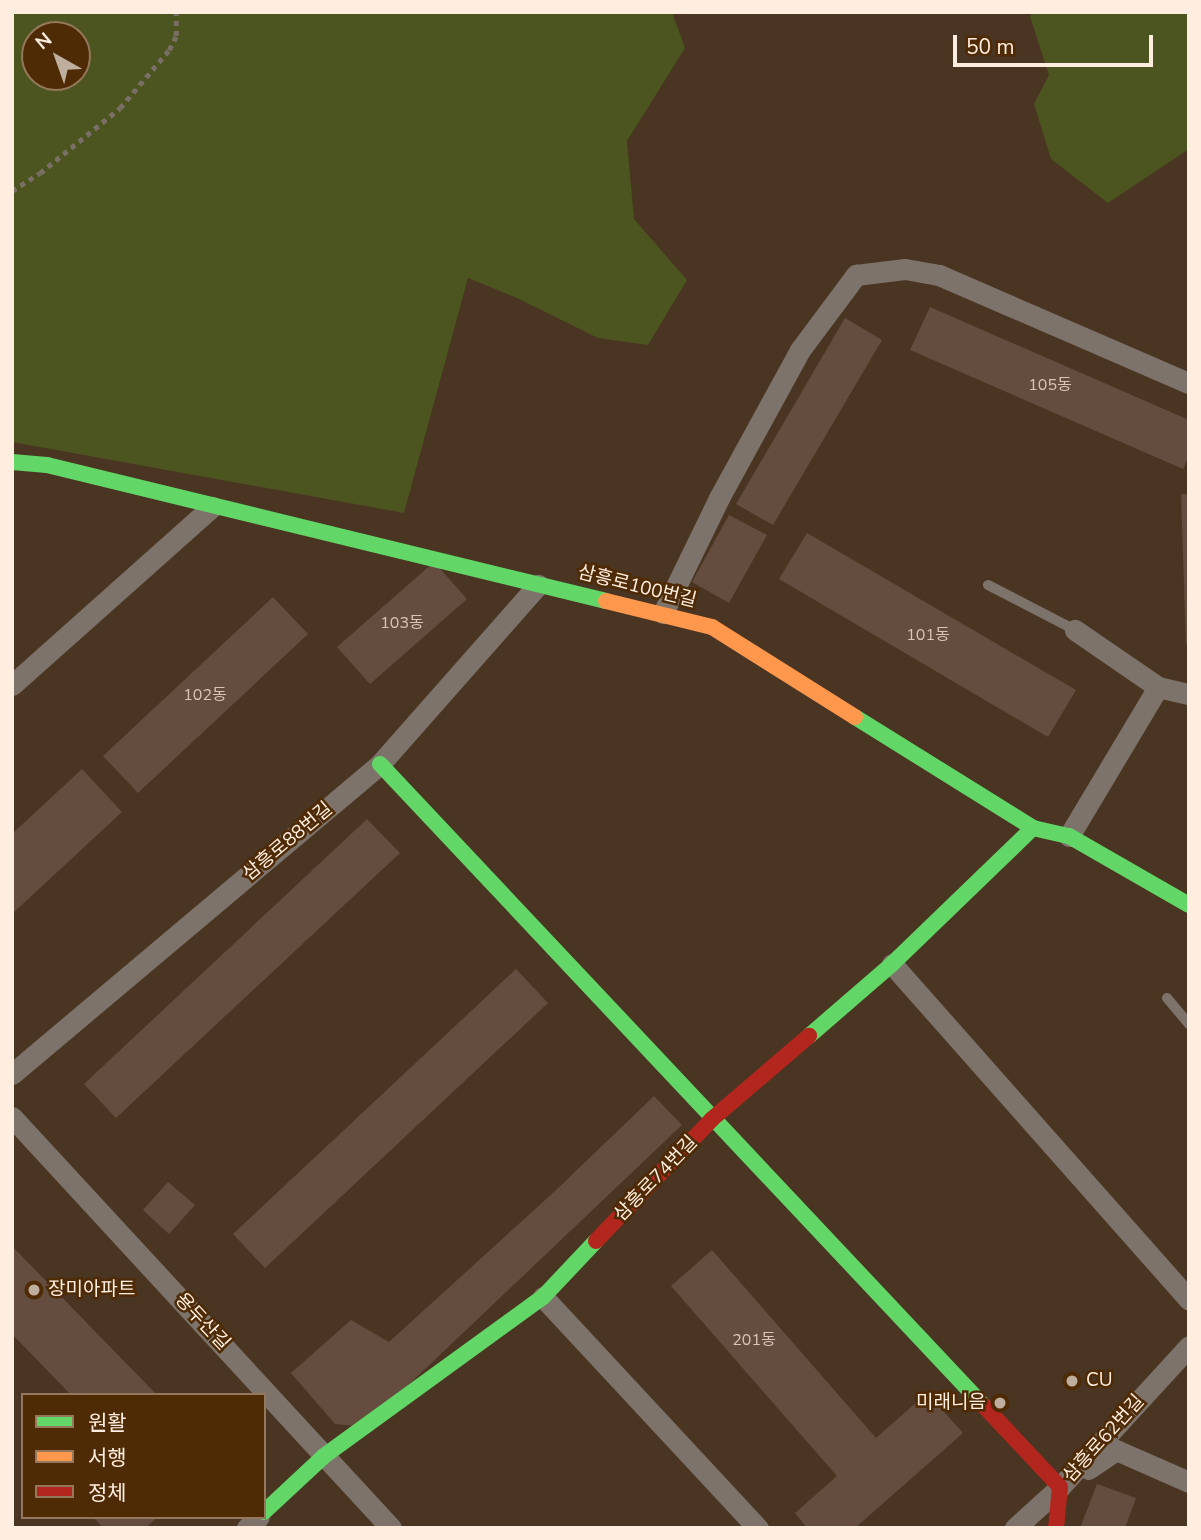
<!DOCTYPE html>
<meta charset="utf-8">
<style>
body{margin:0}
#map{position:relative;width:1201px;height:1540px;overflow:hidden;background:#493522;font-family:"Nunito Sans","Noto Sans KR",sans-serif}
div>[style]{position:absolute}
.green>*{inset:0;background:#4c541f}
.building>*{inset:0;background:#644d3f}
.path>*{height:4.5px;margin-top:-2.25px;transform-origin:0;background:repeating-linear-gradient(90deg,#796f65 0 5px,transparent 0 10px)}
.lane>*{height:10px;margin:-5px;padding:0 5px;transform-origin:5px;border-radius:5px;background:#7d736a}
.street>*{height:21px;margin:-10.5px;padding:0 10.5px;transform-origin:10.5px;border-radius:10.5px;background:#7d736a}
.fast>*{height:16px;margin:-8px;padding:0 8px;transform-origin:8px;border-radius:8px;background:#63d668}
.slow>*{height:16px;margin:-8px;padding:0 8px;transform-origin:8px;border-radius:8px;background:#ff974d}
.jam>*{height:16px;margin:-8px;padding:0 8px;transform-origin:8px;border-radius:8px;background:#b3261e}
.dots>*{width:19px;height:19px;translate:-50% -50%;box-sizing:border-box;border:4px solid #4e2a05;border-radius:50%}
span{translate:-50% -50%;white-space:nowrap;text-align:center;line-height:1.15;-webkit-text-stroke:5px #4e2a05;paint-order:stroke}
.number-label{font-size:16px;color:#d8c5b7}
.number-label span{-webkit-text-stroke-width:0}
.street-label{font-size:19px;color:#ffeddf}
.poi-label{font-size:19px;color:#ffeddf}
.left{translate:0 -50%;text-align:left}
.right{translate:-100% -50%;text-align:right}
.frame{position:absolute;inset:0;border:14px solid #ffeddf;pointer-events:none}
.legend{position:absolute;left:21px;top:1393px;width:245px;height:126px;box-sizing:border-box;background:#4e2a05;border:2px solid #95785c;margin:0;padding:9px 12px;list-style:none;font-size:21px;color:#ffeddf}
.legend li{display:flex;align-items:center;gap:14px;height:35px}
.legend b{width:35px;border:2px solid #95785c}
.north{position:absolute;left:21px;top:21px;width:70px;height:70px;box-sizing:border-box;background:#4e2a05;border:2px solid #95785c;border-radius:50%;rotate:320deg;font-size:19px;font-weight:700;line-height:28px;text-align:center;color:#ffeddf}
.north::after{content:'';display:block;margin:auto;width:24px;height:32px;background:#bfad9d;clip-path:polygon(50% 0,100% 100%,50% 72%,0 100%)}
.scale{position:absolute;left:953px;top:35px;width:200px;height:32px;box-sizing:border-box;border:4px solid #ffeddf;border-top:0;padding-left:9px;font-size:21px;line-height:24px;white-space:nowrap;color:#ffeddf;-webkit-text-stroke:5px #4e2a05;paint-order:stroke}
</style>
<div id="map">
<div class="green">
<i style="clip-path:polygon(evenodd,12px 12px,672px 12px,685px 48px,627px 141px,634px 219px,687px 280px,648px 345px,598px 338px,517px 298px,468px 278px,404px 513px,12px 442px,12px 12px,35px 35px,77px 35px,77px 77px,35px 77px,35px 35px)"></i>
<i style="clip-path:polygon(1033px 12px,1189px 12px,1189px 149px,1108px 203px,1051px 159px,1034px 104px,1049px 75px,1030px 17px)"></i>
</div>
<div class="building">
<i style="clip-path:polygon(930px 307px,1189px 420px,1189px 456px,1183px 469px,910px 350px)"></i>
<i style="clip-path:polygon(845px 318px,882px 340px,773px 525px,736px 504px)"></i>
<i style="clip-path:polygon(1181px 494px,1189px 494px,1189px 645px,1186px 645px)"></i>
<i style="clip-path:polygon(729px 515px,767px 535px,729px 603px,692px 582px)"></i>
<i style="clip-path:polygon(807px 533px,1076px 690px,1048px 737px,779px 579px)"></i>
<i style="clip-path:polygon(434px 562px,467px 599px,370px 684px,337px 647px)"></i>
<i style="clip-path:polygon(273px 597px,308px 634px,138px 793px,103px 756px)"></i>
<i style="clip-path:polygon(82px 769px,122px 812px,12px 914px,12px 834px)"></i>
<i style="clip-path:polygon(367px 819px,400px 853px,116px 1118px,84px 1084px)"></i>
<i style="clip-path:polygon(516px 969px,548px 1003px,265px 1268px,233px 1234px)"></i>
<i style="clip-path:polygon(654px 1096px,682px 1125px,364px 1427px,335px 1424px,291px 1373px,351px 1320px,389px 1342px,555px 1191px)"></i>
<i style="clip-path:polygon(168px 1182px,195px 1205px,169px 1234px,143px 1210px)"></i>
<i style="clip-path:polygon(12px 1246px,157px 1395px,71px 1395px,12px 1334px)"></i>
<i style="clip-path:polygon(712px 1250px,876px 1438px,927px 1393px,963px 1433px,855px 1528px,807px 1528px,795px 1513px,837px 1476px,671px 1286px)"></i>
<i style="clip-path:polygon(1097px 1484px,1136px 1498px,1125px 1528px,1080px 1528px)"></i>
<i style="clip-path:polygon(93px 1517px,157px 1517px,146px 1528px,103px 1528px)"></i>
</div>
<div class="path">
<i style="left:12px;top:191px;width:33px;rotate:-33deg"></i>
<i style="left:40px;top:173px;width:103px;rotate:-39.1deg"></i>
<i style="left:120px;top:108px;width:76px;rotate:-49.8deg"></i>
<i style="left:169px;top:50px;width:16px;rotate:-63deg"></i>
<i style="left:176px;top:36px;width:24px;rotate:-90deg"></i>
</div>
<div class="lane">
<i style="left:988px;top:585px;width:98px;rotate:27.3deg"></i>
<i style="left:1167px;top:998px;width:34px;rotate:50deg"></i>
</div>
<div class="street">
<i style="left:663px;top:613px;width:128px;rotate:-64deg"></i>
<i style="left:719px;top:498px;width:169px;rotate:-61.3deg"></i>
<i style="left:800px;top:350px;width:94px;rotate:-53.3deg"></i>
<i style="left:856px;top:275px;width:49px;rotate:-7deg"></i>
<i style="left:905px;top:269px;width:35px;rotate:10deg"></i>
<i style="left:939px;top:275px;width:272px;rotate:23.4deg"></i>
<i style="left:12px;top:685px;width:268px;rotate:-41.7deg"></i>
<i style="left:1158px;top:687px;width:32px;rotate:13deg"></i>
<i style="left:1069px;top:836px;width:174px;rotate:-59.1deg"></i>
<i style="left:1158px;top:687px;width:101px;rotate:-145.5deg"></i>
<i style="left:892px;top:964px;width:448px;rotate:48.5deg"></i>
<i style="left:12px;top:1074px;width:481px;rotate:-40.1deg"></i>
<i style="left:380px;top:764px;width:239px;rotate:-48.6deg"></i>
<i style="left:12px;top:1117px;width:559px;rotate:47.32deg"></i>
<i style="left:543px;top:1297px;width:316px;rotate:47.1deg"></i>
<i style="left:1088px;top:1469px;width:34px;rotate:-34deg"></i>
<i style="left:1116px;top:1450px;width:80px;rotate:23.7deg"></i>
<i style="left:247px;top:1528px;width:16px;rotate:-43deg"></i>
<i style="left:1015px;top:1528px;width:61px;rotate:-42.3deg"></i>
<i style="left:1060px;top:1487px;width:191px;rotate:-47.5deg"></i>
</div>
<div class="fast">
<i style="left:12px;top:462px;width:35px;rotate:5deg"></i>
<i style="left:47px;top:465px;width:575px;rotate:13.67deg"></i>
<i style="left:855px;top:717px;width:210px;rotate:31.9deg"></i>
<i style="left:1033px;top:828px;width:37px;rotate:13deg"></i>
<i style="left:1069px;top:836px;width:138px;rotate:29.9deg"></i>
<i style="left:380px;top:764px;width:880px;rotate:46.75deg"></i>
<i style="left:809px;top:1036px;width:110px;rotate:-40.9deg"></i>
<i style="left:892px;top:964px;width:196px;rotate:-44deg"></i>
<i style="left:264px;top:1512px;width:82px;rotate:-43deg"></i>
<i style="left:324px;top:1456px;width:271px;rotate:-36deg"></i>
<i style="left:543px;top:1297px;width:77px;rotate:-46.6deg"></i>
</div>
<div class="slow">
<i style="left:606px;top:601px;width:109px;rotate:13.8deg"></i>
<i style="left:712px;top:627px;width:169px;rotate:32.2deg"></i>
</div>
<div class="jam">
<i style="left:596px;top:1241px;width:168px;rotate:-46.4deg"></i>
<i style="left:712px;top:1119px;width:128px;rotate:-40.6deg"></i>
<i style="left:983px;top:1405px;width:112px;rotate:46.8deg"></i>
<i style="left:1060px;top:1487px;width:41px;rotate:95.6deg"></i>
</div>
<div class="dots">
<i style="left:34px;top:1290px;background:#bfad9d"></i>
<i style="left:1072px;top:1381px;background:#bfad9d"></i>
<i style="left:1000px;top:1403px;background:#bfad9d"></i>
</div>
<div class="number-label">
<span style="left:1050px;top:385px">105동</span>
<span style="left:402px;top:623px">103동</span>
<span style="left:928px;top:635px">101동</span>
<span style="left:205px;top:695px">102동</span>
<span style="left:754px;top:1340px">201동</span>
</div>
<div class="street-label">
<span style="left:637px;top:587px;rotate:14deg">삼흥로100번길</span>
<span style="left:288px;top:842px;rotate:-40deg">삼흥로88번길</span>
<span style="left:656px;top:1179px;rotate:-46deg">삼흥로74번길</span>
<span style="left:202px;top:1322px;rotate:47deg">용두산길</span>
<span style="left:1104px;top:1439px;rotate:-48deg">삼흥로62번길</span>
</div>
<div class="poi-label">
<span class="left" style="left:48px;top:1290px">장미아파트</span>
<span class="left" style="left:1086px;top:1381px">CU</span>
<span class="right" style="left:986px;top:1403px">미래니음</span>
</div>
<div class="frame"></div>
<ul class="legend">
<li><b style="height:9px;background:#63d668"></b>원활</li>
<li><b style="height:9px;background:#ff974d"></b>서행</li>
<li><b style="height:9px;background:#b3261e"></b>정체</li>
</ul>
<div class="north">N</div>
<div class="scale">50 m</div>
</div>
